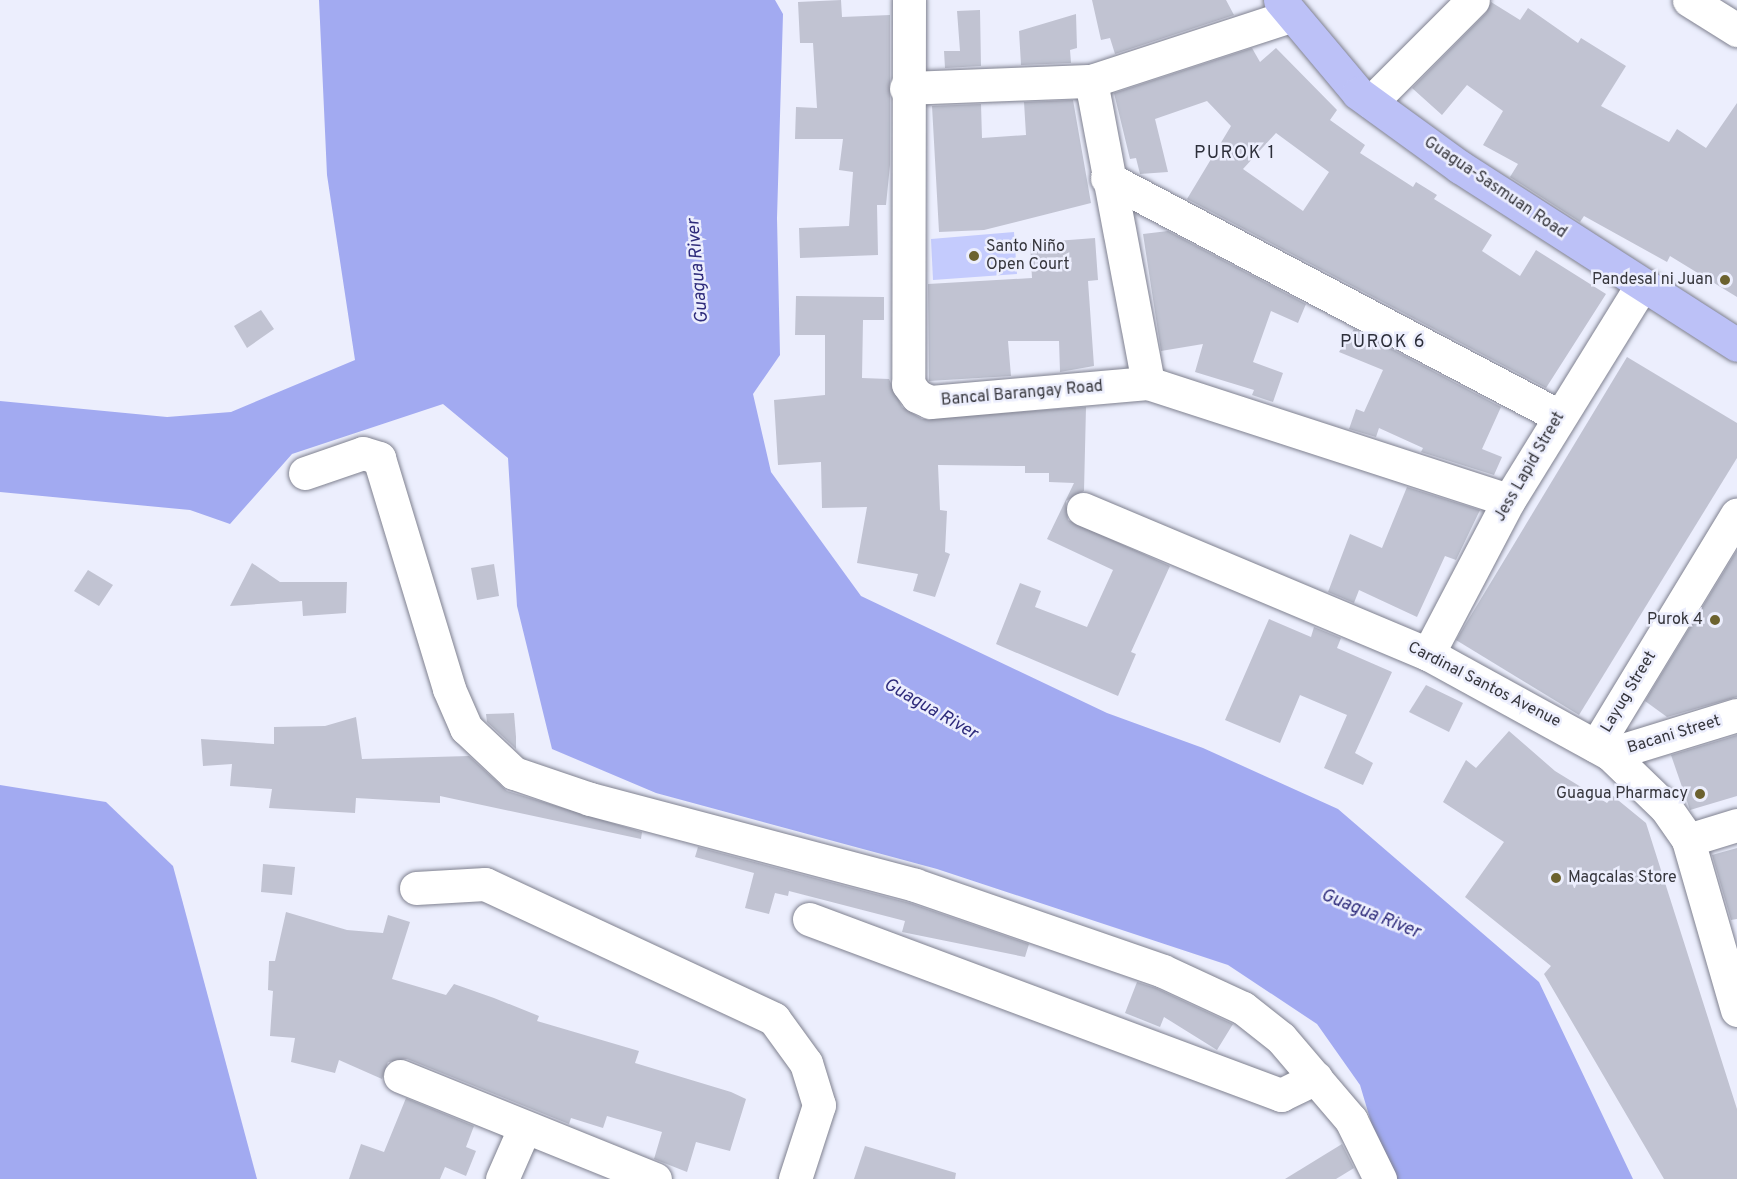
<!DOCTYPE html>
<meta charset="utf-8">
<style>
body{margin:0}
#map{position:relative;width:1737px;height:1179px;overflow:hidden;background:#eceefd;font-family:Overpass,sans-serif}
div>[style]{position:absolute}
.green>*{inset:0;background:#c4cbfd}
.water>*{inset:0;background:#a2aaf1}
.building>*{inset:0;background:#c1c3d2}
.roads{filter:drop-shadow(0 0 2px #7f818f) drop-shadow(0 0 2px #7f818f)}
.minor>*{height:33px;margin:-16.5px;padding:0 16.5px;transform-origin:16.5px;border-radius:16.5px;background:#fff}
.major>*{height:33px;margin:-16.5px;padding:0 16.5px;transform-origin:16.5px;border-radius:16.5px;background:#bcc1f7}
.dots>*{width:16px;height:16px;translate:-50% -50%;box-sizing:border-box;border:3px solid #eceefd;border-radius:50%}
span{translate:-50% -50%;white-space:nowrap;text-align:center;line-height:1.15;-webkit-text-stroke:5px #eceefd;paint-order:stroke}
.street-label{font-size:16px;color:#36363c}
.poi-label{font-size:16px;color:#36363c}
.left{translate:0 -50%;text-align:left}
.right{translate:-100% -50%;text-align:right}
.neighbourhood-label{font-size:18px;color:#2d2f3a;letter-spacing:1.5px}
.water-label{font-size:18px;color:#2e2b7b;font-style:italic}
</style>
<div id="map">
<div class="green">
<i style="clip-path:polygon(1014px 232px,1017px 274px,933px 280px,931px 239px)"></i>
</div>
<div class="water">
<i style="clip-path:polygon(319px 0,775px 0,783px 14px,777px 218px,780px 355px,753px 394px,771px 472px,861px 596px,1107px 713px,1203px 748px,1338px 809px,1539px 982px,1633px 1179px,1388px 1179px,1360px 1085px,1317px 1024px,1228px 965px,937px 869px,656px 793px,552px 749px,517px 606px,508px 458px,443px 404px,292px 454px,230px 524px,190px 510px,0 492px,0 401px,167px 417px,231px 412px,355px 360px,327px 175px)"></i>
<i style="clip-path:polygon(0 785px,106px 802px,173px 866px,257px 1179px,0 1179px)"></i>
</div>
<div class="building">
<i style="clip-path:polygon(841px 0,842px 17px,890px 15px,890px 165px,886px 205px,877px 205px,878px 255px,800px 258px,799px 228px,849px 226px,853px 172px,839px 170px,843px 139px,795px 139px,796px 107px,817px 108px,813px 43px,800px 43px,798px 2px)"></i>
<i style="clip-path:polygon(1092px 0,1226px 0,1234px 15px,1115px 54px,1110px 38px,1101px 40px)"></i>
<i style="clip-path:polygon(1491px 2px,1520px 20px,1528px 8px,1578px 43px,1581px 38px,1626px 66px,1601px 106px,1669px 142px,1677px 129px,1706px 148px,1737px 103px,1737px 297px,1670px 256px,1667px 262px,1584px 216px,1580px 222px,1510px 177px,1518px 164px,1483px 145px,1503px 111px,1467px 85px,1442px 115px,1412px 88px,1486px 13px)"></i>
<i style="clip-path:polygon(980px 10px,981px 66px,945px 68px,944px 51px,960px 51px,957px 11px)"></i>
<i style="clip-path:polygon(1076px 14px,1077px 48px,1070px 50px,1071px 63px,1021px 65px,1019px 31px)"></i>
<i style="clip-path:polygon(evenodd,1252px 48px,1260px 62px,1276px 48px,1337px 110px,1330px 120px,1365px 145px,1360px 153px,1413px 187px,1416px 182px,1437px 195px,1434px 199px,1492px 235px,1482px 251px,1520px 276px,1536px 250px,1606px 294px,1546px 388px,1187px 199px,1231px 126px,1207px 101px,1155px 119px,1168px 172px,1140px 174px,1136px 158px,1130px 159px,1114px 93px,1252px 48px,1276px 133px,1329px 172px,1303px 211px,1243px 169px,1276px 133px)"></i>
<i style="clip-path:polygon(1073px 100px,1091px 203px,984px 230px,939px 232px,932px 106px,981px 104px,982px 138px,1026px 135px,1024px 102px)"></i>
<i style="clip-path:polygon(1168px 231px,1306px 304px,1298px 323px,1271px 311px,1253px 362px,1283px 373px,1273px 402px,1252px 395px,1254px 390px,1195px 372px,1203px 344px,1161px 351px,1143px 234px)"></i>
<i style="clip-path:polygon(1095px 238px,1098px 280px,1088px 281px,1094px 366px,1060px 372px,1059px 341px,1008px 341px,1011px 376px,929px 381px,928px 284px,1032px 278px,1030px 243px)"></i>
<i style="clip-path:polygon(796px 296px,884px 297px,884px 320px,863px 320px,862px 378px,889px 379px,902px 407px,922px 419px,1086px 407px,1084px 491px,1066px 501px,1068px 520px,1170px 566px,1131px 652px,1136px 654px,1118px 696px,996px 644px,1020px 583px,1041px 591px,1035px 607px,1087px 627px,1113px 570px,1047px 539px,1074px 483px,1049px 482px,1049px 473px,1025px 473px,1025px 466px,938px 465px,940px 510px,947px 511px,945px 552px,950px 554px,935px 597px,913px 591px,918px 574px,857px 563px,867px 507px,822px 508px,821px 462px,778px 465px,774px 400px,825px 395px,825px 335px,795px 335px)"></i>
<i style="clip-path:polygon(261px 310px,274px 329px,247px 348px,234px 326px)"></i>
<i style="clip-path:polygon(1354px 329px,1501px 407px,1482px 449px,1502px 457px,1494px 475px,1421px 452px,1423px 448px,1379px 428px,1376px 437px,1349px 429px,1356px 409px,1364px 412px,1383px 370px,1339px 352px)"></i>
<i style="clip-path:polygon(1627px 357px,1737px 423px,1737px 458px,1579px 715px,1456px 640px)"></i>
<i style="clip-path:polygon(1407px 487px,1480px 510px,1456px 560px,1445px 556px,1417px 617px,1359px 590px,1354px 603px,1328px 592px,1350px 534px,1382px 548px)"></i>
<i style="clip-path:polygon(1737px 550px,1737px 697px,1667px 717px,1645px 701px)"></i>
<i style="clip-path:polygon(252px 563px,280px 582px,347px 582px,346px 613px,303px 616px,302px 601px,230px 606px)"></i>
<i style="clip-path:polygon(494px 564px,499px 596px,477px 600px,471px 568px)"></i>
<i style="clip-path:polygon(88px 570px,113px 585px,99px 606px,74px 591px)"></i>
<i style="clip-path:polygon(1269px 619px,1311px 637px,1314px 627px,1341px 638px,1337px 648px,1392px 672px,1355px 753px,1373px 763px,1363px 785px,1324px 768px,1347px 715px,1300px 695px,1280px 743px,1225px 720px)"></i>
<i style="clip-path:polygon(1426px 685px,1463px 703px,1449px 732px,1409px 712px)"></i>
<i style="clip-path:polygon(514px 713px,516px 737px,516px 749px,487px 722px,486px 714px)"></i>
<i style="clip-path:polygon(356px 717px,362px 759px,469px 756px,507px 791px,642px 832px,641px 839px,440px 796px,440px 803px,356px 798px,355px 813px,269px 808px,272px 789px,230px 786px,232px 764px,203px 766px,201px 739px,274px 744px,274px 727px,325px 726px)"></i>
<i style="clip-path:polygon(1509px 731px,1555px 771px,1607px 803px,1613px 796px,1646px 823px,1737px 1109px,1737px 1179px,1664px 1179px,1544px 974px,1551px 966px,1465px 897px,1504px 842px,1443px 802px,1466px 760px,1476px 768px)"></i>
<i style="clip-path:polygon(1737px 735px,1737px 796px,1690px 810px,1671px 755px)"></i>
<i style="clip-path:polygon(698px 847px,910px 903px,1029px 944px,1025px 957px,902px 932px,905px 921px,789px 891px,788px 896px,775px 893px,769px 914px,745px 908px,754px 873px,695px 857px)"></i>
<i style="clip-path:polygon(1737px 848px,1737px 919px,1731px 920px,1712px 855px)"></i>
<i style="clip-path:polygon(263px 864px,295px 867px,292px 895px,261px 892px)"></i>
<i style="clip-path:polygon(286px 912px,347px 930px,383px 933px,388px 915px,410px 922px,392px 979px,446px 995px,454px 984px,494px 998px,539px 1016px,537px 1021px,639px 1051px,635px 1063px,731px 1092px,746px 1099px,730px 1151px,696px 1142px,687px 1172px,654px 1159px,662px 1132px,607px 1116px,603px 1128px,571px 1118px,569px 1124px,407px 1059px,388px 1062px,382px 1079px,339px 1060px,335px 1073px,291px 1062px,295px 1038px,270px 1036px,273px 991px,268px 990px,269px 961px,275px 961px)"></i>
<i style="clip-path:polygon(1137px 982px,1156px 988px,1233px 1024px,1217px 1050px,1164px 1017px,1160px 1027px,1125px 1013px)"></i>
<i style="clip-path:polygon(406px 1098px,474px 1126px,466px 1147px,476px 1151px,466px 1176px,445px 1167px,440px 1179px,349px 1179px,361px 1144px,384px 1152px)"></i>
<i style="clip-path:polygon(1342px 1144px,1354px 1168px,1336px 1179px,1285px 1179px)"></i>
<i style="clip-path:polygon(865px 1146px,956px 1173px,955px 1179px,854px 1179px)"></i>
</div>
<div class="roads">
<div class="minor">
<i style="left:909px;top:0;width:384px;rotate:90.1deg"></i>
<i style="left:908px;top:384px;width:15px;rotate:53deg"></i>
<i style="left:917px;top:396px;width:14px;rotate:25deg"></i>
<i style="left:930px;top:402px;width:219px;rotate:-5deg"></i>
<i style="left:1148px;top:383px;width:379px;rotate:18deg"></i>
<i style="left:1689px;top:0;width:57px;rotate:32deg"></i>
<i style="left:1091px;top:81px;width:307px;rotate:79.3deg"></i>
<i style="left:906px;top:88px;width:185px;rotate:-2.2deg"></i>
<i style="left:1091px;top:81px;width:209px;rotate:-18.1deg"></i>
<i style="left:1371px;top:102px;width:144px;rotate:-45deg"></i>
<i style="left:1107px;top:178px;width:511px;rotate:27.77deg"></i>
<i style="left:305px;top:473px;width:61px;rotate:-19deg"></i>
<i style="left:363px;top:453px;width:17px;rotate:17deg"></i>
<i style="left:379px;top:458px;width:241px;rotate:73.1deg"></i>
<i style="left:449px;top:689px;width:43px;rotate:66.4deg"></i>
<i style="left:466px;top:728px;width:66px;rotate:43.2deg"></i>
<i style="left:514px;top:773px;width:80px;rotate:18.9deg"></i>
<i style="left:590px;top:799px;width:336px;rotate:14.8deg"></i>
<i style="left:915px;top:885px;width:262px;rotate:19.1deg"></i>
<i style="left:1163px;top:971px;width:88px;rotate:24.8deg"></i>
<i style="left:1243px;top:1008px;width:48px;rotate:38.3deg"></i>
<i style="left:1281px;top:1038px;width:108px;rotate:49.5deg"></i>
<i style="left:1351px;top:1120px;width:66px;rotate:63.8deg"></i>
<i style="left:1083px;top:509px;width:374px;rotate:22.8deg"></i>
<i style="left:1428px;top:654px;width:208px;rotate:28.8deg"></i>
<i style="left:1610px;top:754px;width:78px;rotate:44deg"></i>
<i style="left:1666px;top:808px;width:39px;rotate:55deg"></i>
<i style="left:1688px;top:840px;width:177px;rotate:73.9deg"></i>
<i style="left:1428px;top:654px;width:174px;rotate:-62.3deg"></i>
<i style="left:1509px;top:500px;width:253px;rotate:-58.3deg"></i>
<i style="left:1596px;top:746px;width:271px;rotate:-58.7deg"></i>
<i style="left:1610px;top:754px;width:133px;rotate:-17.1deg"></i>
<i style="left:1688px;top:840px;width:51px;rotate:-17deg"></i>
<i style="left:416px;top:888px;width:69px;rotate:-3.3deg"></i>
<i style="left:485px;top:884px;width:319px;rotate:25deg"></i>
<i style="left:774px;top:1019px;width:54px;rotate:54deg"></i>
<i style="left:806px;top:1063px;width:44px;rotate:72.8deg"></i>
<i style="left:819px;top:1105px;width:78px;rotate:108deg"></i>
<i style="left:809px;top:919px;width:504px;rotate:20.45deg"></i>
<i style="left:1281px;top:1095px;width:39px;rotate:-26deg"></i>
<i style="left:400px;top:1076px;width:275px;rotate:22deg"></i>
<i style="left:502px;top:1179px;width:55px;rotate:-66.3deg"></i>
</div>
<div class="major">
<i style="left:1280px;top:0;width:121px;rotate:50deg"></i>
<i style="left:1358px;top:93px;width:126px;rotate:36deg"></i>
<i style="left:1460px;top:167px;width:329px;rotate:32.7deg"></i>
</div>
</div>
<div class="dots">
<i style="left:974px;top:256px;background:#6c622f"></i>
<i style="left:1725px;top:280px;background:#6c622f"></i>
<i style="left:1715px;top:620px;background:#6c622f"></i>
<i style="left:1700px;top:794px;background:#6c622f"></i>
<i style="left:1556px;top:878px;background:#6c622f"></i>
</div>
<div class="street-label">
<span style="left:1495px;top:188px;rotate:34deg">Guagua-Sasmuan Road</span>
<span style="left:1022px;top:394px;rotate:-5deg">Bancal Barangay Road</span>
<span style="left:1530px;top:467px;rotate:-60deg">Jess Lapid Street</span>
<span style="left:1484px;top:685px;rotate:27deg">Cardinal Santos Avenue</span>
<span style="left:1629px;top:692px;rotate:-59deg">Layug Street</span>
<span style="left:1674px;top:735px;rotate:-17deg">Bacani Street</span>
</div>
<div class="poi-label">
<span class="left" style="left:986px;top:256px">Santo Niño<br>Open Court</span>
<span class="right" style="left:1713px;top:280px">Pandesal ni Juan</span>
<span class="right" style="left:1703px;top:620px">Purok 4</span>
<span class="right" style="left:1688px;top:794px">Guagua Pharmacy</span>
<span class="left" style="left:1568px;top:878px">Magcalas Store</span>
</div>
<div class="neighbourhood-label">
<span style="left:1235px;top:154px">PUROK 1</span>
<span style="left:1383px;top:343px">PUROK 6</span>
</div>
<div class="water-label">
<span style="left:699px;top:271px;rotate:-95deg">Guagua River</span>
<span style="left:930px;top:710px;rotate:30deg">Guagua River</span>
<span style="left:1370px;top:915px;rotate:22deg">Guagua River</span>
</div>
</div>
